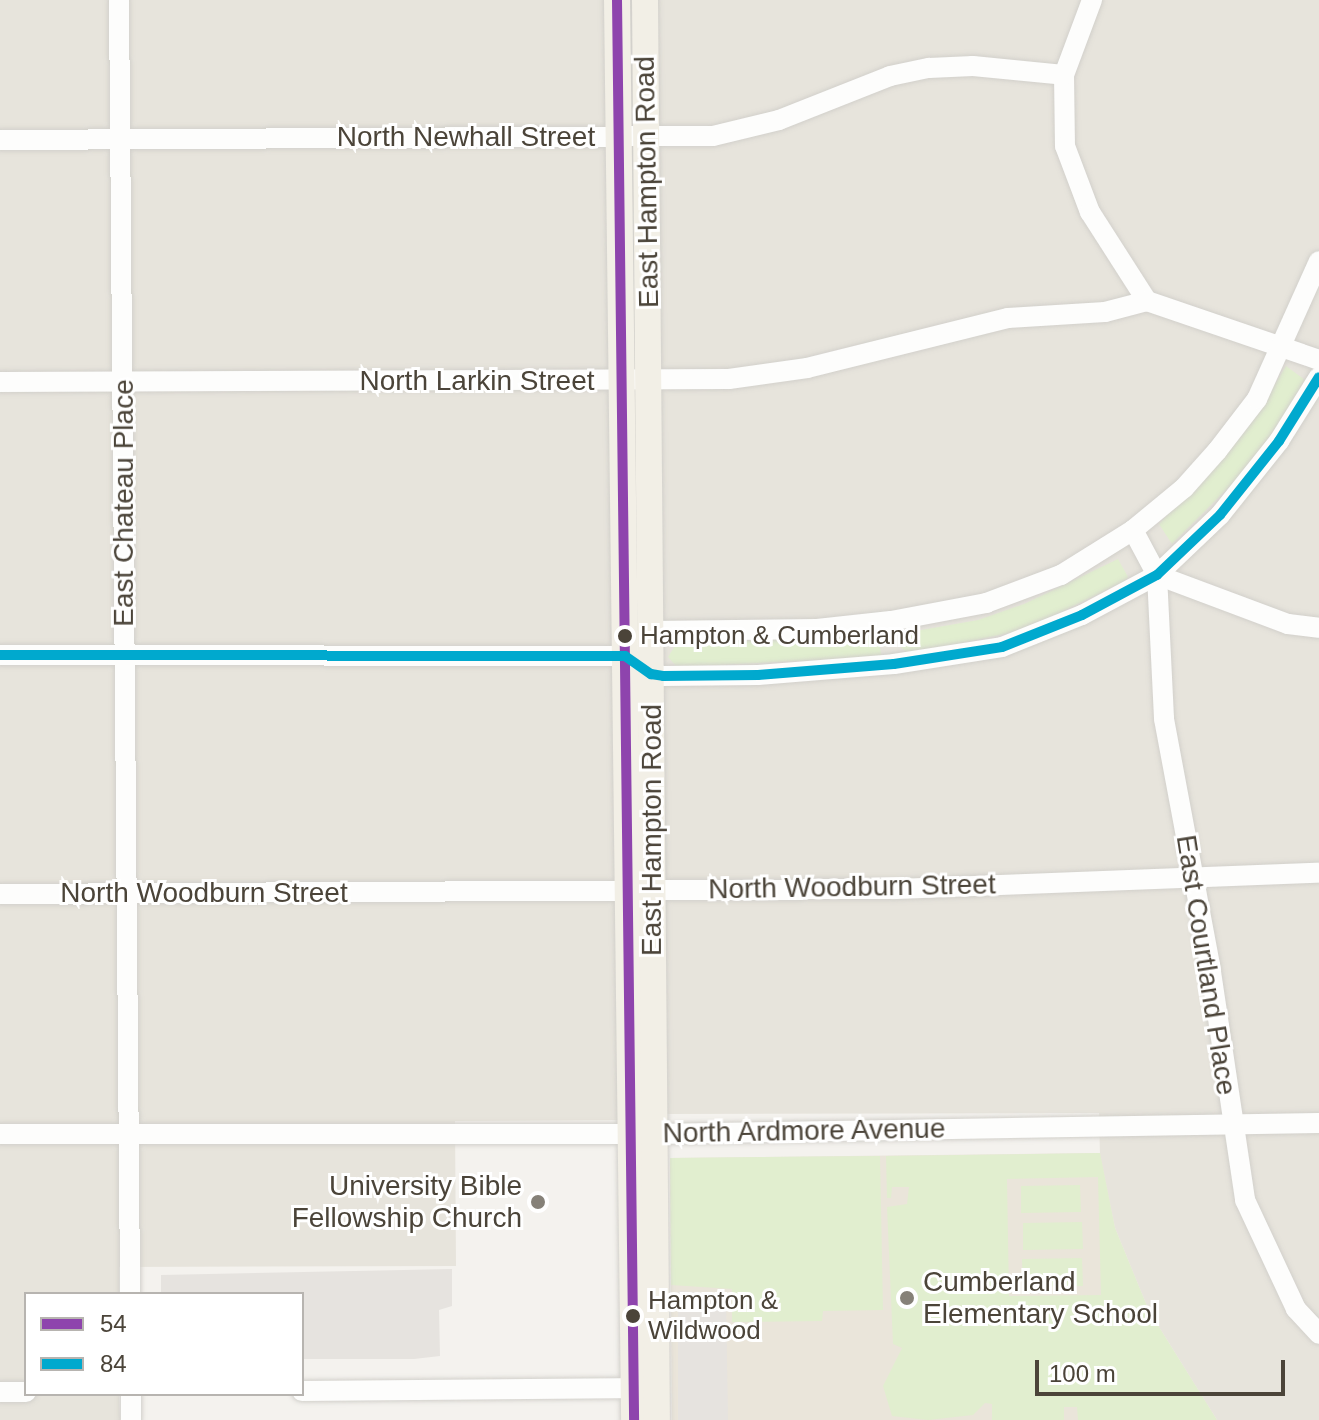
<!DOCTYPE html>
<style>
body{margin:0}
#map{position:relative;width:1319px;height:1420px;overflow:hidden;background:#f4f2ee;font-family:Arial,sans-serif}
div>[style]{position:absolute}
.residential>*{inset:0;background:#e7e4dc}
.education>*{inset:0;background:#eae5da}
.green>*{inset:0;background:#e1eecf}
.parking>*{inset:0;background:#e6e3df}
.roads{filter:drop-shadow(0 0 2px #d2d0cb) drop-shadow(0 0 2px #d2d0cb)}
.minor>*{height:20px;margin:-10px;padding:0 10px;transform-origin:10px;border-radius:10px;background:#fdfdfc}
.major>*{height:26px;margin:-13px;padding:0 13px;transform-origin:13px;border-radius:13px;background:#f2efe6}
.bus-1>*{height:10px;margin:-5px;padding:0 5px;transform-origin:5px;border-radius:5px;background:#8e44ad}
.bus-2>*{height:10px;margin:-5px;padding:0 5px;transform-origin:5px;border-radius:5px;background:#00a9ce}
.dots>*{width:22px;height:22px;translate:-50% -50%;box-sizing:border-box;border:4px solid #fff;border-radius:50%}
span{translate:-50% -50%;white-space:nowrap;text-align:center;line-height:1.15;-webkit-text-stroke:6px #fff;paint-order:stroke}
.bus-label{font-size:26px;color:#4b4439}
.left{translate:0 -50%;text-align:left}
.street-label{font-size:28px;color:#4b4439}
.poi-label{font-size:28px;color:#4b4439}
.right{translate:-100% -50%;text-align:right}
.legend{position:absolute;left:24px;top:1292px;width:280px;height:104px;box-sizing:border-box;background:#fff;border:2px solid #b7b4b0;margin:0;padding:10px 14px;list-style:none;font-size:24px;color:#4b4439}
.legend li{display:flex;align-items:center;gap:16px;height:40px}
.legend b{width:40px;border:2px solid #b7b4b0}
.scale{position:absolute;left:1035px;top:1360px;width:250px;height:36px;box-sizing:border-box;border:4px solid #4b4439;border-top:0;padding-left:10px;font-size:24px;line-height:28px;white-space:nowrap;color:#4b4439;-webkit-text-stroke:6px #fff;paint-order:stroke}
</style>
<div id="map">
<div class="residential">
<i style="clip-path:polygon(0 0,610px 0,620px 1120px,455px 1121px,456px 1266px,119px 1267px,119px 1294px,26px 1294px,26px 1394px,119px 1394px,120px 1420px,0 1420px)"></i>
<i style="clip-path:polygon(650px 0,1319px 0,1319px 1420px,1217px 1420px,1149px 1311px,1115px 1228px,1100px 1156px,1099px 1113px,665px 1114px)"></i>
</div>
<div class="education">
<i style="clip-path:polygon(1100px 1153px,1115px 1228px,1149px 1311px,1217px 1420px,672px 1420px,670px 1158px)"></i>
</div>
<div class="green">
<i style="clip-path:polygon(1286px 366px,1305px 380px,1281px 421px,1242px 474px,1172px 544px,1159px 524px,1249px 426px)"></i>
<i style="clip-path:polygon(1118px 559px,1128px 577px,1125px 581px,1024px 630px,908px 654px,900px 646px,904px 633px,978px 620px,1024px 604px)"></i>
<i style="clip-path:polygon(877px 635px,882px 657px,677px 667px,668px 657px,675px 646px,685px 643px)"></i>
<i style="clip-path:polygon(evenodd,1100px 1153px,1115px 1228px,1149px 1311px,1217px 1420px,1078px 1420px,1077px 1407px,1064px 1407px,1064px 1420px,992px 1420px,992px 1404px,985px 1403px,973px 1415px,928px 1420px,892px 1416px,883px 1386px,902px 1348px,893px 1344px,887px 1207px,907px 1204px,909px 1187px,892px 1187px,891px 1198px,887px 1198px,886px 1156px,1100px 1153px,1098px 1177px,1101px 1295px,1009px 1296px,1007px 1179px,1098px 1177px)"></i>
<i style="clip-path:polygon(880px 1156px,883px 1310px,823px 1311px,822px 1321px,732px 1322px,732px 1289px,671px 1285px,670px 1158px)"></i>
<i style="clip-path:polygon(1080px 1185px,1081px 1212px,1021px 1213px,1021px 1186px)"></i>
<i style="clip-path:polygon(1082px 1222px,1083px 1249px,1023px 1250px,1023px 1223px)"></i>
<i style="clip-path:polygon(1082px 1258px,1083px 1286px,1023px 1287px,1022px 1259px)"></i>
</div>
<div class="parking">
<i style="clip-path:polygon(452px 1269px,452px 1306px,439px 1310px,440px 1356px,414px 1359px,302px 1359px,302px 1294px,161px 1294px,161px 1275px)"></i>
<i style="clip-path:polygon(678px 1291px,726px 1294px,728px 1420px,678px 1420px)"></i>
</div>
<div class="roads">
<div class="minor">
<i style="left:119px;top:0;width:1294px;rotate:89.51deg"></i>
<i style="left:1092px;top:0;width:80px;rotate:110.5deg"></i>
<i style="left:1064px;top:75px;width:71px;rotate:89.2deg"></i>
<i style="left:1065px;top:146px;width:71px;rotate:69.3deg"></i>
<i style="left:1090px;top:212px;width:106px;rotate:57.4deg"></i>
<i style="left:0;top:140px;width:713px;rotate:-0.32deg"></i>
<i style="left:713px;top:136px;width:68px;rotate:-13.6deg"></i>
<i style="left:779px;top:120px;width:119px;rotate:-21.6deg"></i>
<i style="left:890px;top:76px;width:40px;rotate:-12deg"></i>
<i style="left:929px;top:68px;width:44px;rotate:-2.6deg"></i>
<i style="left:973px;top:66px;width:91px;rotate:5.6deg"></i>
<i style="left:0;top:382px;width:729px;rotate:-0.24deg"></i>
<i style="left:729px;top:379px;width:79px;rotate:-8deg"></i>
<i style="left:807px;top:368px;width:207px;rotate:-14deg"></i>
<i style="left:1008px;top:318px;width:97px;rotate:-3.5deg"></i>
<i style="left:1105px;top:312px;width:43px;rotate:-14.7deg"></i>
<i style="left:1147px;top:301px;width:182px;rotate:18.9deg"></i>
<i style="left:1133px;top:530px;width:51px;rotate:61.9deg"></i>
<i style="left:1157px;top:575px;width:140px;rotate:20.5deg"></i>
<i style="left:1288px;top:624px;width:31px;rotate:7deg"></i>
<i style="left:1157px;top:575px;width:144px;rotate:87.2deg"></i>
<i style="left:1164px;top:719px;width:250px;rotate:79.4deg"></i>
<i style="left:1210px;top:965px;width:238px;rotate:81.5deg"></i>
<i style="left:1245px;top:1200px;width:120px;rotate:64.9deg"></i>
<i style="left:1296px;top:1309px;width:34px;rotate:47deg"></i>
<i style="left:640px;top:642px;width:16px;rotate:-43deg"></i>
<i style="left:652px;top:631px;width:165px;rotate:-0.7deg"></i>
<i style="left:817px;top:629px;width:74px;rotate:-6.2deg"></i>
<i style="left:891px;top:621px;width:97px;rotate:-10.7deg"></i>
<i style="left:986px;top:603px;width:80px;rotate:-20.5deg"></i>
<i style="left:1061px;top:575px;width:85px;rotate:-32deg"></i>
<i style="left:1133px;top:530px;width:66px;rotate:-39.5deg"></i>
<i style="left:1184px;top:488px;width:50px;rotate:-48.3deg"></i>
<i style="left:1217px;top:451px;width:66px;rotate:-52.4deg"></i>
<i style="left:1257px;top:399px;width:151px;rotate:-65.8deg"></i>
<i style="left:0;top:655px;width:625px;rotate:0.09deg"></i>
<i style="left:625px;top:656px;width:32px;rotate:35deg"></i>
<i style="left:651px;top:674px;width:12px;rotate:9deg"></i>
<i style="left:663px;top:676px;width:95px;rotate:-0.6deg"></i>
<i style="left:758px;top:675px;width:136px;rotate:-4.6deg"></i>
<i style="left:894px;top:664px;width:109px;rotate:-8.9deg"></i>
<i style="left:1002px;top:647px;width:86px;rotate:-21.8deg"></i>
<i style="left:1082px;top:615px;width:85px;rotate:-28.1deg"></i>
<i style="left:1157px;top:575px;width:87px;rotate:-43.6deg"></i>
<i style="left:1220px;top:515px;width:95px;rotate:-51.4deg"></i>
<i style="left:1279px;top:441px;width:75px;rotate:-58deg"></i>
<i style="left:0;top:894px;width:894px;rotate:-0.32deg"></i>
<i style="left:894px;top:889px;width:425px;rotate:-2.2deg"></i>
<i style="left:0;top:1134px;width:654px"></i>
<i style="left:654px;top:1134px;width:665px;rotate:-0.95deg"></i>
<i style="left:302px;top:1391px;width:343px;rotate:-0.5deg"></i>
<i style="left:0;top:1392px;width:26px"></i>
<i style="left:131px;top:1394px;width:26px;rotate:90deg"></i>
</div>
<div class="major">
<i style="left:617px;top:0;width:1420px;rotate:89.31deg"></i>
<i style="left:645px;top:0;width:1420px;rotate:89.52deg"></i>
</div>
</div>
<div class="bus-1">
<i style="left:617px;top:0;width:1420px;rotate:89.31deg"></i>
</div>
<div class="bus-2">
<i style="left:0;top:655px;width:625px;rotate:0.09deg"></i>
<i style="left:625px;top:656px;width:32px;rotate:35deg"></i>
<i style="left:651px;top:674px;width:12px;rotate:9deg"></i>
<i style="left:663px;top:676px;width:95px;rotate:-0.6deg"></i>
<i style="left:758px;top:675px;width:136px;rotate:-4.6deg"></i>
<i style="left:894px;top:664px;width:109px;rotate:-8.9deg"></i>
<i style="left:1002px;top:647px;width:86px;rotate:-21.8deg"></i>
<i style="left:1082px;top:615px;width:85px;rotate:-28.1deg"></i>
<i style="left:1157px;top:575px;width:87px;rotate:-43.6deg"></i>
<i style="left:1220px;top:515px;width:95px;rotate:-51.4deg"></i>
<i style="left:1279px;top:441px;width:75px;rotate:-58deg"></i>
</div>
<div class="dots">
<i style="left:625px;top:636px;background:#4b4439"></i>
<i style="left:538px;top:1202px;background:#868178"></i>
<i style="left:907px;top:1298px;background:#868178"></i>
<i style="left:633px;top:1316px;background:#4b4439"></i>
</div>
<div class="bus-label">
<span class="left" style="left:640px;top:636px">Hampton &amp; Cumberland</span>
<span class="left" style="left:648px;top:1316px">Hampton &amp;<br>Wildwood</span>
</div>
<div class="street-label">
<span style="left:466px;top:137px">North Newhall Street</span>
<span style="left:647px;top:182px;rotate:-91deg">East Hampton Road</span>
<span style="left:477px;top:381px">North Larkin Street</span>
<span style="left:124px;top:503px;rotate:-90deg">East Chateau Place</span>
<span style="left:652px;top:830px;rotate:-90deg">East Hampton Road</span>
<span style="left:852px;top:887px;rotate:-1deg">North Woodburn Street</span>
<span style="left:204px;top:893px">North Woodburn Street</span>
<span style="left:1206px;top:965px;rotate:81deg">East Courtland Place</span>
<span style="left:804px;top:1131px;rotate:-1deg">North Ardmore Avenue</span>
</div>
<div class="poi-label">
<span class="right" style="left:522px;top:1202px">University Bible<br>Fellowship Church</span>
<span class="left" style="left:923px;top:1298px">Cumberland<br>Elementary School</span>
</div>
<ul class="legend">
<li><b style="height:10px;background:#8e44ad"></b>54</li>
<li><b style="height:10px;background:#00a9ce"></b>84</li>
</ul>
<div class="scale">100 m</div>
</div>
